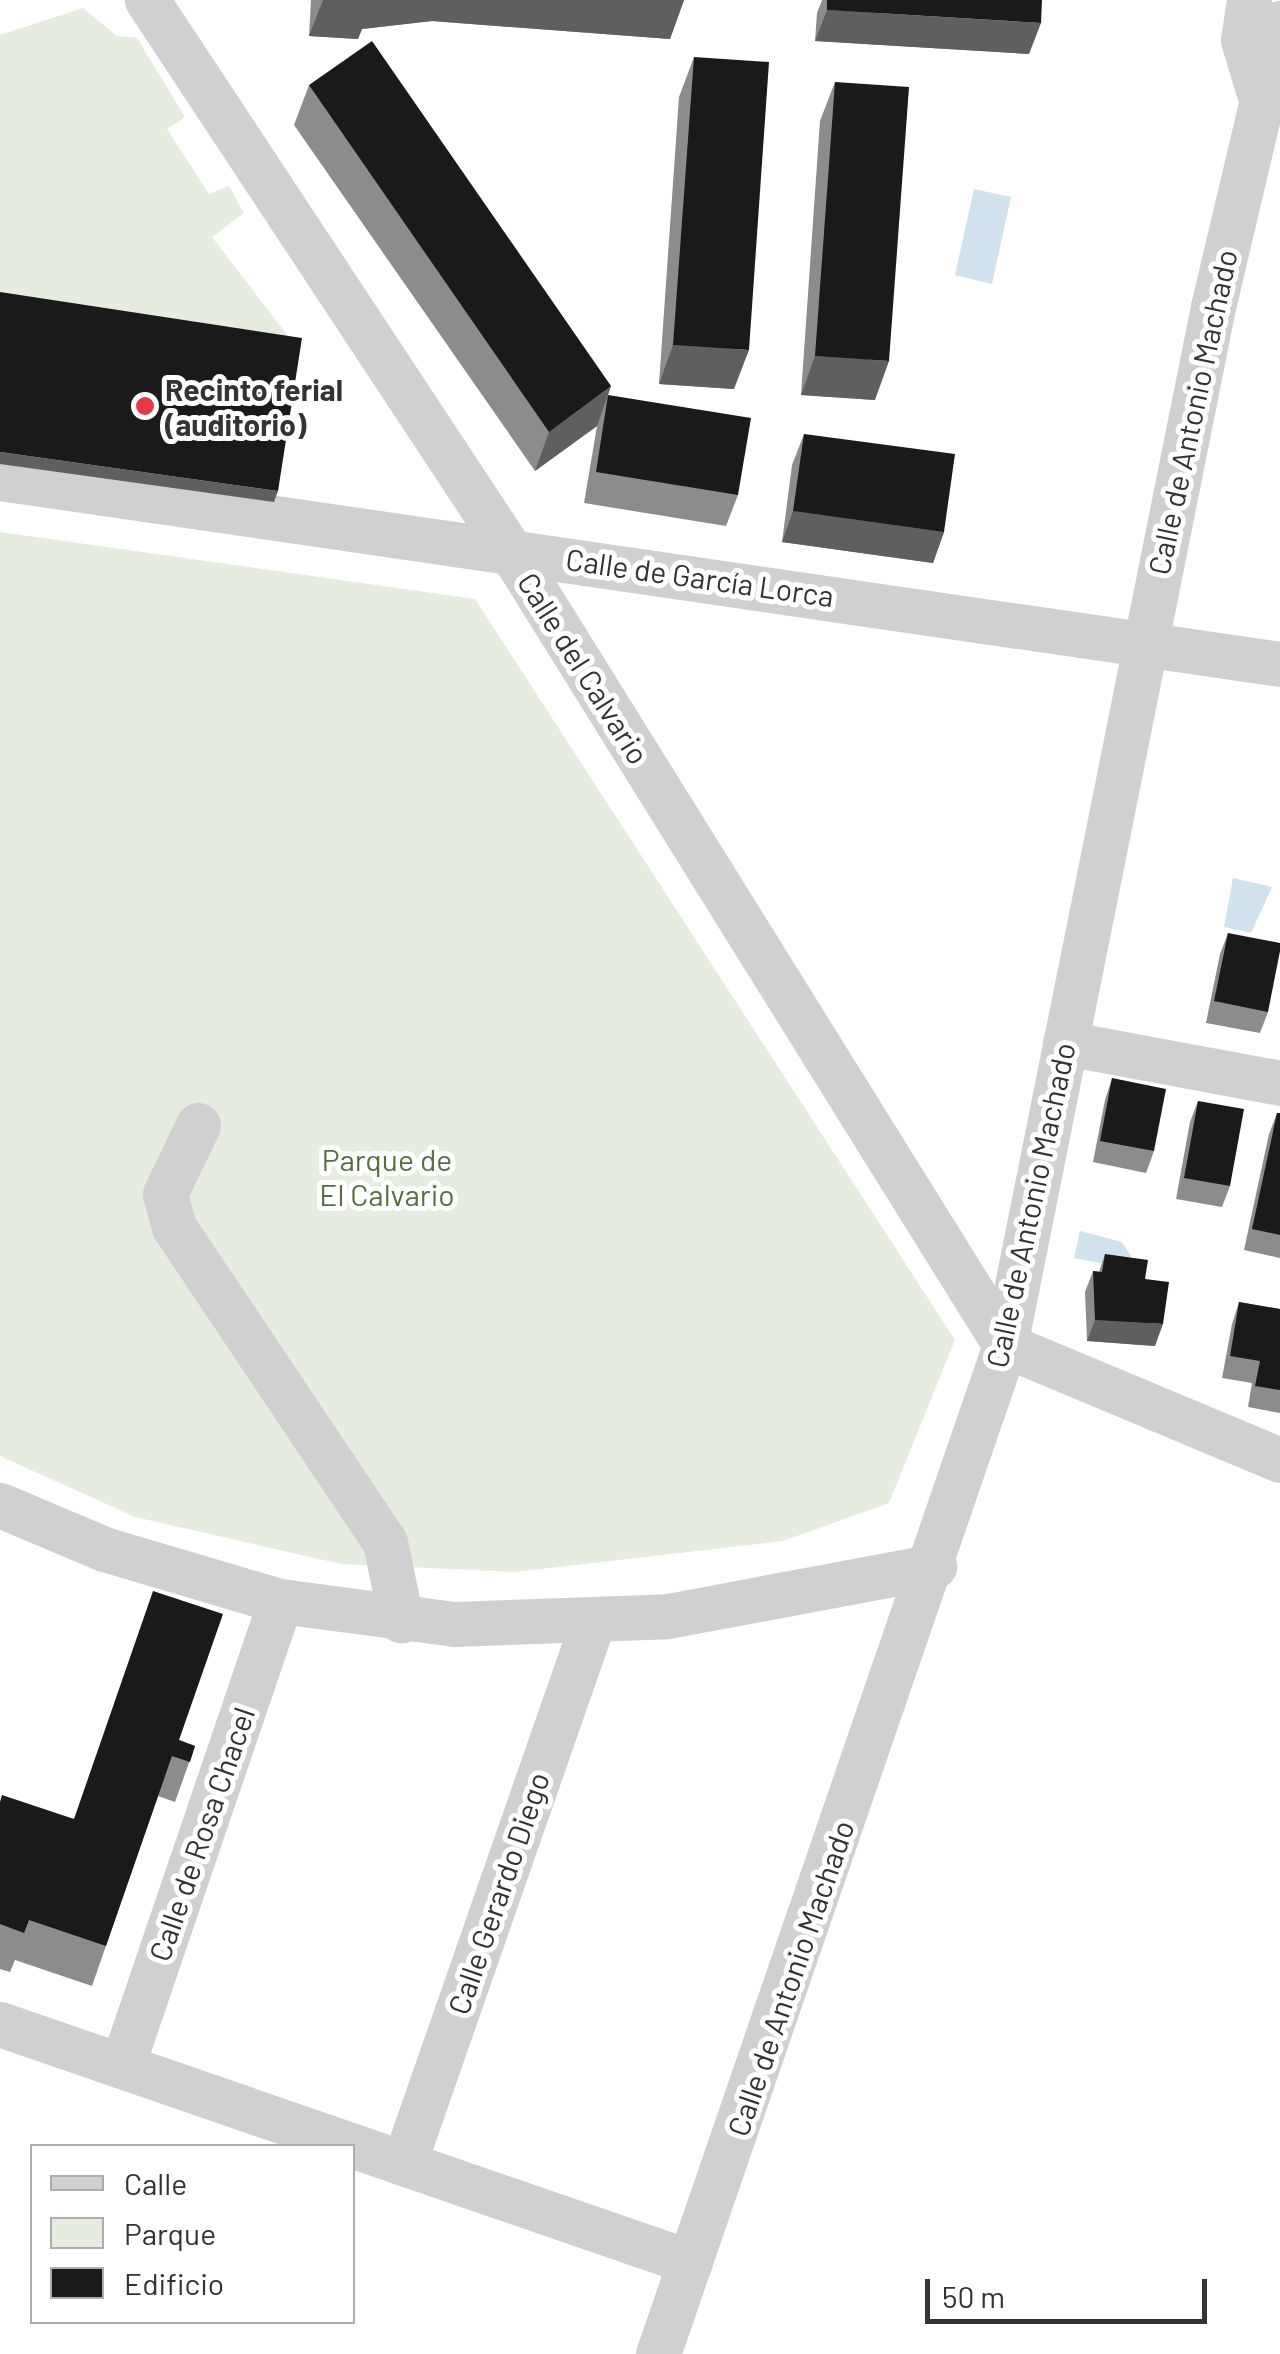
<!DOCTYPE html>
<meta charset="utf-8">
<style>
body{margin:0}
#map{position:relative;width:1280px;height:2354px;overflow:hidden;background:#fff;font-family:Barlow,sans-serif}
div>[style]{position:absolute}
.green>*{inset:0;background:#e6ecdf}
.water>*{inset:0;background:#cfe2ee}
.minor>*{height:45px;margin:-22.5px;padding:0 22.5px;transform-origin:22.5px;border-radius:22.5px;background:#d0d0d0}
.wall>*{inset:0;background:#8c8c8c}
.shaded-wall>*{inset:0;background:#5f5f5f}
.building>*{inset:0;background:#1a1a1a}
.dots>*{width:28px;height:28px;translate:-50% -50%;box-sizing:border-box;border:5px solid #fff;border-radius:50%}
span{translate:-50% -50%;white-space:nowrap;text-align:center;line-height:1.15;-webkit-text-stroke:10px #fff;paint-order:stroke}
.poi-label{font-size:30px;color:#333;font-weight:700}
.left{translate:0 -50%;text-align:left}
.street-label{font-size:30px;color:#333}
.park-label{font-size:30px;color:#56703f}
.legend{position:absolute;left:30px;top:2144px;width:325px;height:180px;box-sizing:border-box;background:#fff;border:2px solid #adadad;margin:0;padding:12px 18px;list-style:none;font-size:30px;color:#333}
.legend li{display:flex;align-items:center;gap:20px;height:50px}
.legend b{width:50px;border:2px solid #adadad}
.scale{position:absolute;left:925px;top:2279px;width:282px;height:45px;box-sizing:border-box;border:5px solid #333;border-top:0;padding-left:12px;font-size:30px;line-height:35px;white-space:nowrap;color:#333;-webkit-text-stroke:8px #fff;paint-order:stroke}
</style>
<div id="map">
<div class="green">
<i style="clip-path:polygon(83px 8px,117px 36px,137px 38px,185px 117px,167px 129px,209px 194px,229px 186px,244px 213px,212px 237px,298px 349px,0 303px,0 35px)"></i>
<i style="clip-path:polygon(0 532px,475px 599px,955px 1340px,889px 1503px,783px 1541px,515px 1572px,341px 1564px,135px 1517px,0 1456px)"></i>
</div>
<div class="water">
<i style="clip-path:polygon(974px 189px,1011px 197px,992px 284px,955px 275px)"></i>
<i style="clip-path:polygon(1233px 878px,1272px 887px,1251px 933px,1224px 927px)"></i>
<i style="clip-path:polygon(1080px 1231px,1122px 1242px,1131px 1256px,1120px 1267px,1074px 1258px)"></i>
</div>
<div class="minor">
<i style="left:147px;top:0;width:659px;rotate:56.58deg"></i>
<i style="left:510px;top:550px;width:937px;rotate:58.09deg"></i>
<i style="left:1005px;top:1345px;width:298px;rotate:22.7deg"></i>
<i style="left:1249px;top:0;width:40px;rotate:98.5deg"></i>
<i style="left:1243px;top:40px;width:52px;rotate:73.3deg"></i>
<i style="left:0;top:478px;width:1293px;rotate:8.27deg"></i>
<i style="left:1065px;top:1043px;width:219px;rotate:10.5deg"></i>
<i style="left:198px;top:1125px;width:76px;rotate:115.6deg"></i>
<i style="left:165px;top:1194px;width:34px;rotate:75deg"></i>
<i style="left:174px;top:1227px;width:379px;rotate:56.2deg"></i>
<i style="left:385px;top:1542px;width:80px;rotate:78.4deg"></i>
<i style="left:0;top:1505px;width:113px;rotate:22.9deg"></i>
<i style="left:104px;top:1549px;width:184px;rotate:16.5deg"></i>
<i style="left:280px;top:1601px;width:176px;rotate:7.5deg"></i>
<i style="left:454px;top:1624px;width:214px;rotate:-2.1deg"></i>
<i style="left:668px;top:1616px;width:271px;rotate:-10.6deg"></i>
<i style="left:0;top:2024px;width:730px;rotate:19.03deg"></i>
<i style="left:122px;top:2066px;width:491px;rotate:-71.2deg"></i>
<i style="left:404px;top:2163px;width:571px;rotate:-70.77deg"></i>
<i style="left:658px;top:2354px;width:1067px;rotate:-71.02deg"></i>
<i style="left:1005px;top:1345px;width:1059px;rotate:-78.67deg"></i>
<i style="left:1213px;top:307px;width:292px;rotate:-76.7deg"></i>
</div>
<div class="wall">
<i style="clip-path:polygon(311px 0,684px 0,670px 39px,432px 21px,362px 29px,358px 39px,309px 36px)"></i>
<i style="clip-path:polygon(822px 0,827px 0,1029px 54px,815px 41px,817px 13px)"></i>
<i style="clip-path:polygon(694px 57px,734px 389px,659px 384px,679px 97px)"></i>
<i style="clip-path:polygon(835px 82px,875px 400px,801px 395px,820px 121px)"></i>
<i style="clip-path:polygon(309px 85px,611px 386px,608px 395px,738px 495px,726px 526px,584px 503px,597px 426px,535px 471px,294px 125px)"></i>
<i style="clip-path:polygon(804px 434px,944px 532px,933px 563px,782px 542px,792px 465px)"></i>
<i style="clip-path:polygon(1228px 933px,1268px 1012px,1260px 1033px,1206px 1023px,1220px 954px)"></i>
<i style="clip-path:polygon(1112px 1078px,1154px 1151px,1146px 1173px,1093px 1162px,1105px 1100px)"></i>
<i style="clip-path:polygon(1198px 1101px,1230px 1186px,1222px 1207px,1176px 1199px,1190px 1122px)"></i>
<i style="clip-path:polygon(1277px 1113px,1280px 1113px,1280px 1258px,1244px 1250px,1269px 1134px)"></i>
<i style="clip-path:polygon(1105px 1254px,1145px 1279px,1155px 1346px,1087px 1341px,1085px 1292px,1093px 1271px,1099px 1272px)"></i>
<i style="clip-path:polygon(1239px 1302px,1280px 1309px,1280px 1413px,1248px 1407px,1252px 1383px,1222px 1378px,1232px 1324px)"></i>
<i style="clip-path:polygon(179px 1740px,195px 1746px,175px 1802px,158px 1796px,92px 1986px,15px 1960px,10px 1972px,0 1969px,0 1802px,73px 1819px)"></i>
</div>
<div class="shaded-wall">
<i style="clip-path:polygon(323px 0,684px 0,670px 39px,432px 21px,362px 29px,358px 39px,309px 36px)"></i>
<i style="clip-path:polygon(827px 10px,1041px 23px,1029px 54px,815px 41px)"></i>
<i style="clip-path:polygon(673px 345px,749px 350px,734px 389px,659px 384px)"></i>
<i style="clip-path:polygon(815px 356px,889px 361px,875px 400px,801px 395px)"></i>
<i style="clip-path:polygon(611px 386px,597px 426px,535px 471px,549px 432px)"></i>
<i style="clip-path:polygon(0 452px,278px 491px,274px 502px,0 464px)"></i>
<i style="clip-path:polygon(793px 511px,944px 532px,933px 563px,782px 542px)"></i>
<i style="clip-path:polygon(1095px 1320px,1163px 1324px,1155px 1346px,1087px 1341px)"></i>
</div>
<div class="building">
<i style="clip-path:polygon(827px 0,1042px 0,1041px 23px,827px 10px)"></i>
<i style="clip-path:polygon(372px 41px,611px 386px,549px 432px,309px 85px)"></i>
<i style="clip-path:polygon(694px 57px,769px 62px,749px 350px,673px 345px)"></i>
<i style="clip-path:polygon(835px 82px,909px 87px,889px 361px,815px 356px)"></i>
<i style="clip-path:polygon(0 292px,302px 338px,278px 491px,0 452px)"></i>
<i style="clip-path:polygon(608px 395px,751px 418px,738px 495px,596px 472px)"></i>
<i style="clip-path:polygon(804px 434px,955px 454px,944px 532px,793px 511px)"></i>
<i style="clip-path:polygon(1228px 933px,1280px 943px,1280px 951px,1268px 1012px,1214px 1001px)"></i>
<i style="clip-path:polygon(1112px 1078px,1166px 1089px,1154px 1151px,1100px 1141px)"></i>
<i style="clip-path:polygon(1198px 1101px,1244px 1109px,1230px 1186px,1184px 1178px)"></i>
<i style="clip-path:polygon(1277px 1113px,1280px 1113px,1280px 1235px,1252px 1229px)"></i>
<i style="clip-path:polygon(1105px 1254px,1148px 1260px,1145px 1279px,1169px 1282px,1163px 1324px,1095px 1320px,1093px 1271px,1102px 1272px)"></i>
<i style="clip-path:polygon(1239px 1302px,1280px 1309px,1280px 1390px,1255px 1386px,1260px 1361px,1230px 1356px)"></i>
<i style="clip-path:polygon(153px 1591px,223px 1614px,179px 1740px,195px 1746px,190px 1762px,172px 1756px,106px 1946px,29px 1920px,24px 1933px,0 1924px,0 1802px,2px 1795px,74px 1819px)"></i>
</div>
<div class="dots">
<i style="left:145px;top:406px;background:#e63946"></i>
</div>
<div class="poi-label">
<span class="left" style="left:165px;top:406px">Recinto ferial<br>(auditorio)</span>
</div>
<div class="street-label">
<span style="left:1192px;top:412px;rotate:-78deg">Calle de Antonio Machado</span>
<span style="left:700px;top:577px;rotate:8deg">Calle de García Lorca</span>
<span style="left:584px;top:668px;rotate:58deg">Calle del Calvario</span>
<span style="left:1030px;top:1205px;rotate:-78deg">Calle de Antonio Machado</span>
<span style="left:201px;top:1834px;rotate:-71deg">Calle de Rosa Chacel</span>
<span style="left:498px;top:1893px;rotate:-71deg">Calle Gerardo Diego</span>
<span style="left:790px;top:1978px;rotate:-71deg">Calle de Antonio Machado</span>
</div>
<div class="park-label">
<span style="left:387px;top:1176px">Parque de<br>El Calvario</span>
</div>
<ul class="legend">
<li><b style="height:12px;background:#d0d0d0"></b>Calle</li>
<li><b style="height:28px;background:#e6ecdf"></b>Parque</li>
<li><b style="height:28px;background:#1a1a1a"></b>Edificio</li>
</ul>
<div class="scale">50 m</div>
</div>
